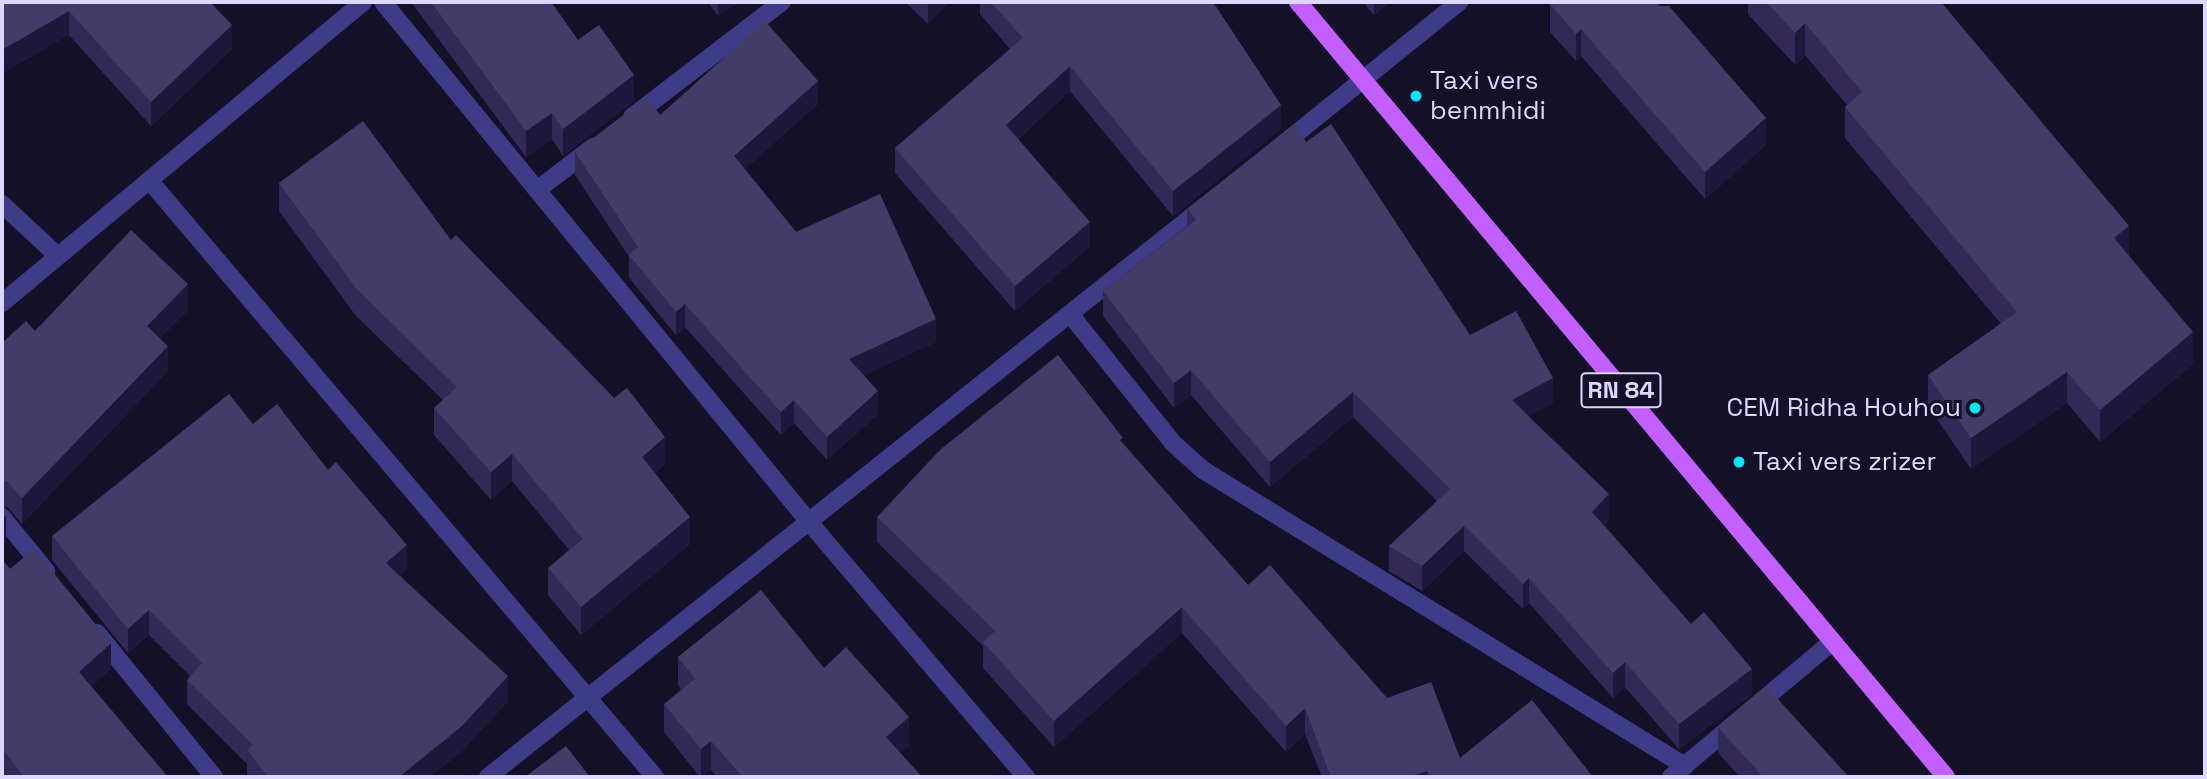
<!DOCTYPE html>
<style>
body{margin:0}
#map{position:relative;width:2207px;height:779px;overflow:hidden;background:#141028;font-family:"Space Grotesk",sans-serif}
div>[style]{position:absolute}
.street>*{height:18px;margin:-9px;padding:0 9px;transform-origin:9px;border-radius:9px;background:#3e3c87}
.primary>*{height:18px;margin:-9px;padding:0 9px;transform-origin:9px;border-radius:9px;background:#c35ffe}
.wall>*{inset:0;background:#322956}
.shaded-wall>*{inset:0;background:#1e173c}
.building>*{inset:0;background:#443c68}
.dots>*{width:19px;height:19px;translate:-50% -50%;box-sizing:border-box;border:4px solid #141028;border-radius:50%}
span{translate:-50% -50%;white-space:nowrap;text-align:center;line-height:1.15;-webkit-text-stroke:6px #141028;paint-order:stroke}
.shield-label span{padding:2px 5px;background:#141028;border:2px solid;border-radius:5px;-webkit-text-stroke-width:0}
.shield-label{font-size:24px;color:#dcd8ff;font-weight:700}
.poi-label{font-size:26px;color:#dcd8ff}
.left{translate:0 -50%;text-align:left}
.right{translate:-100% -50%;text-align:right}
.frame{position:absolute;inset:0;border:4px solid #dcd8ff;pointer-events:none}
</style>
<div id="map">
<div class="street">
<i style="left:383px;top:2px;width:672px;rotate:50.67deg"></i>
<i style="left:809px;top:522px;width:335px;rotate:49.6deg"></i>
<i style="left:632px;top:117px;width:189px;rotate:-37.5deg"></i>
<i style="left:1282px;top:145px;width:228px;rotate:-38.9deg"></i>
<i style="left:149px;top:180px;width:783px;rotate:49.72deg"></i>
<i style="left:537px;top:190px;width:71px;rotate:-37.5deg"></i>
<i style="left:2px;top:204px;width:76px;rotate:42.9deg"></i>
<i style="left:2px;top:303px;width:470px;rotate:-39.8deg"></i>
<i style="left:1070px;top:314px;width:165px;rotate:51.4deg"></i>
<i style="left:1173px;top:443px;width:40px;rotate:42deg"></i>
<i style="left:1203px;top:470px;width:566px;rotate:31.55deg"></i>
<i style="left:2px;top:517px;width:70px;rotate:50.8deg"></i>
<i style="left:97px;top:633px;width:186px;rotate:50.9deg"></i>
<i style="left:488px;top:777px;width:917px;rotate:-38.53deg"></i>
<i style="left:1671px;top:777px;width:210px;rotate:-40deg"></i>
</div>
<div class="primary">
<i style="left:1298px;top:2px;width:1010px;rotate:50.1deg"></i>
</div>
<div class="wall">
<i style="clip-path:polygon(2px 2px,210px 2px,232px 49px,151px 126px,69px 35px)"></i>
<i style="clip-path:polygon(411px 2px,551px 2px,578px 40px,634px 101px,563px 156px,552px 139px,526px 157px)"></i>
<i style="clip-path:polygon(708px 2px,739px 2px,718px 16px)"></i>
<i style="clip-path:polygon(905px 2px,949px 2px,928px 24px)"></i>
<i style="clip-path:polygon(980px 2px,1213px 2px,1281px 129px,1173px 216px,1070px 91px,1018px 139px,1090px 246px,1015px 311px,895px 173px,895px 148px,1010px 49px,980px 14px)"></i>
<i style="clip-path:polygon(1363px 2px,1390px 2px,1374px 15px)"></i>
<i style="clip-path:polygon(1748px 2px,1941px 2px,2129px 256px,2193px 364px,2100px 442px,2067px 403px,1971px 469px,1928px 406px,1928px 375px,2001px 324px,1845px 138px,1845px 107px,1847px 105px,1805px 55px,1795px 65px,1748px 14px)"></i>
<i style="clip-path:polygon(1550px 4px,1766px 145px,1705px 199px,1581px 56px,1576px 61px,1550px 32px)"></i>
<i style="clip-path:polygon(818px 104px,745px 169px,796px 232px,936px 342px,864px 375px,878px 414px,827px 460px,794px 423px,781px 435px,685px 327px,676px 335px,629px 278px,629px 257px,575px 175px,575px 152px,660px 115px)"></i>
<i style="clip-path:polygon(1306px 142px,1470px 335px,1553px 403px,1528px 416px,1609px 519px,1604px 525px,1752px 694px,1679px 749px,1625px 687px,1613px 698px,1529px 603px,1523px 609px,1464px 551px,1422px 591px,1389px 571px,1389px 546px,1437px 501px,1353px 417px,1270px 487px,1191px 395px,1174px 408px,1103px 316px,1103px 291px,1187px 226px,1187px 209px)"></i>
<i style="clip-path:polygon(279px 183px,451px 240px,665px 464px,655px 473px,690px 544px,581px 635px,548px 595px,548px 568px,569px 550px,512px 481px,491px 500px,434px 435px,434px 408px,443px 400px,356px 316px,279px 211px)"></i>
<i style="clip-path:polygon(188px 310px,160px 338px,168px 371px,22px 524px,7px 507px,2px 508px,2px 343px)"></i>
<i style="clip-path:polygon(253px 424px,407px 569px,400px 575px,508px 701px,462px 751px,429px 777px,249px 777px,247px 775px,247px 764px,187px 704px,187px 680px,190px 676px,149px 635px,128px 653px,52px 560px,52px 536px)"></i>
<i style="clip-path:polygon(1123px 444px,1248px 585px,1460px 758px,1593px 777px,1322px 777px,1305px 734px,1286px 752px,1182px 633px,1054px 747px,983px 668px,983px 646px,877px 542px,877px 517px)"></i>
<i style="clip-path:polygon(2px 560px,111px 669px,91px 686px,168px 777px,5px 777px,2px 773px)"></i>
<i style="clip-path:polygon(678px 657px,824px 668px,909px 746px,900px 753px,922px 777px,717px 777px,711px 770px,700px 777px,664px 732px,664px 704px,681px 690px,678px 685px)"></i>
<i style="clip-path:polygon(1718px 727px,1849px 777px,1740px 777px,1718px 753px)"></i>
</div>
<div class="shaded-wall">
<i style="clip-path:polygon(718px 2px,739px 2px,718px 16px)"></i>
<i style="clip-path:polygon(928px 2px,949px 2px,928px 24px)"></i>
<i style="clip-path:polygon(1374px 2px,1390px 2px,1374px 15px)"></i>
<i style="clip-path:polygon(69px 11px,69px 35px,2px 74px,2px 50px)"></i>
<i style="clip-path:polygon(1805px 23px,1805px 55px,1795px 65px,1795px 33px)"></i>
<i style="clip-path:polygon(232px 25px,232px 49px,151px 126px,151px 102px)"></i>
<i style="clip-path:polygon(1581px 29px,1581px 56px,1576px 61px,1576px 34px)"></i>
<i style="clip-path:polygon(1070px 66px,1070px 91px,1006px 149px,1006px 125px)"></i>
<i style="clip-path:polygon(634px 75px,634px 101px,563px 156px,563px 129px)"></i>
<i style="clip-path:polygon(818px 81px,818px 104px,734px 179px,734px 156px)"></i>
<i style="clip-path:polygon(1281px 105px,1281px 129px,1173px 216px,1173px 191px)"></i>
<i style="clip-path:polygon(552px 113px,552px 139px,526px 157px,526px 131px)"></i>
<i style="clip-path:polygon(1766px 118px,1766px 145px,1705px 199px,1705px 172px)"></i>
<i style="clip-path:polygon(1090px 222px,1090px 246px,1015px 311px,1015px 286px)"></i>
<i style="clip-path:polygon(2129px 226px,2129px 257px,2114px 238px)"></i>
<i style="clip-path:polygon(188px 284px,188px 310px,147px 351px,147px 326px)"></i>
<i style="clip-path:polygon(685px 304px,685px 327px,676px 335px,676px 312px)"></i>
<i style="clip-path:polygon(936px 319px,936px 342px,849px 382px,849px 359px)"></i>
<i style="clip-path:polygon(2193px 332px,2193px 364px,2100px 442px,2100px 410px)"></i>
<i style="clip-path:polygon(168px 346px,168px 371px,22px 524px,22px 498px)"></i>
<i style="clip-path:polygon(1191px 370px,1191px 395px,1174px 408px,1174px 383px)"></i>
<i style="clip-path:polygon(2067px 372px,2067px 403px,1971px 469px,1971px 438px)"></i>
<i style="clip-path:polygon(1553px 378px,1553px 403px,1512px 425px,1512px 400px)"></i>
<i style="clip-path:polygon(878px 391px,878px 414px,827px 460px,827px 437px)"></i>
<i style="clip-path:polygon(1353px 392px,1353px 417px,1270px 487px,1270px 462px)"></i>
<i style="clip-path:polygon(794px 400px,794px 423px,781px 435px,781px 412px)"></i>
<i style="clip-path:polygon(665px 437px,665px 464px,642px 484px,642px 457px)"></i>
<i style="clip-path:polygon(512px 454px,512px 481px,491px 500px,491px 472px)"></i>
<i style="clip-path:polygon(1609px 494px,1609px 519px,1592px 537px,1592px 512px)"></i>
<i style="clip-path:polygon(6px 515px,6px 540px,2px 545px,2px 520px)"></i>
<i style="clip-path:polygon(690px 517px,690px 544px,581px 635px,581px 607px)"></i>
<i style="clip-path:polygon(1464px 526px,1464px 551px,1422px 591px,1422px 566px)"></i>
<i style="clip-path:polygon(407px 545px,407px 569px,386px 587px,386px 563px)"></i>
<i style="clip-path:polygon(1529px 578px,1529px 603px,1523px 609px,1523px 584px)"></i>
<i style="clip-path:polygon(1182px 607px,1182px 633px,1054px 747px,1054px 721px)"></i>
<i style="clip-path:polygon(149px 610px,149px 635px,128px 653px,128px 629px)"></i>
<i style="clip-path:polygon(111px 643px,111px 669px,79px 697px,79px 672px)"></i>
<i style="clip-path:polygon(1625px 662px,1625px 687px,1613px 698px,1613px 673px)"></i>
<i style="clip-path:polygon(1752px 669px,1752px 694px,1679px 749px,1679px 724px)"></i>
<i style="clip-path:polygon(508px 676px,508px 701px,462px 751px,429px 777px,399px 777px)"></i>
<i style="clip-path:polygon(1305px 708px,1305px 734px,1286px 752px,1286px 726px)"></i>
<i style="clip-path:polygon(909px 717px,909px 746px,886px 766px,886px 737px)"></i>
<i style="clip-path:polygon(711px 741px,711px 770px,701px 777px,701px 749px)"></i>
<i style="clip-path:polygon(1427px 771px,1427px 777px,1409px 777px)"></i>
</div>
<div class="building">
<i style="clip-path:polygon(2px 2px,210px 2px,232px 25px,151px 102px,69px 11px,2px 50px)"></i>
<i style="clip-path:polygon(431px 2px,551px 2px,578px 40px,599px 25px,634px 75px,563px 129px,552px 113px,526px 131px)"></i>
<i style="clip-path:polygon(991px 2px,1213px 2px,1281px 105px,1173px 191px,1070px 66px,1006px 125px,1090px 222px,1015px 286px,895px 148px,1023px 38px)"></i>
<i style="clip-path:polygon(1553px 2px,1656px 2px,1660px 6px,1669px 6px,1766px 118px,1705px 172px,1581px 29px,1576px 34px,1550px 4px)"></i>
<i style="clip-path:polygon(1766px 2px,1941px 2px,2129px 226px,2114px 238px,2193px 332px,2100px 410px,2067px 372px,1971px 438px,1928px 375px,2017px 312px,1845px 107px,1862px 92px,1805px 23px,1795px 33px)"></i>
<i style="clip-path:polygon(765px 21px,818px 81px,734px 156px,796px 232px,880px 194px,936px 319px,849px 359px,878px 391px,827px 437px,794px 400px,781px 412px,685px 304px,676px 312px,629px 255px,638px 247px,575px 152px,647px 97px,660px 115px)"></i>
<i style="clip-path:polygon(363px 121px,451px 240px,456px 235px,614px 398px,627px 388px,665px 437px,642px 457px,690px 517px,581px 607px,548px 568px,583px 539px,512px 454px,491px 472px,434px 408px,457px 387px,356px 288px,279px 183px)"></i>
<i style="clip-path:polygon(1294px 124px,1306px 142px,1331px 124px,1470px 335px,1516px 311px,1553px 378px,1512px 400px,1609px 494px,1592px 512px,1691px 624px,1704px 612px,1752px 669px,1679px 724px,1625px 662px,1613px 673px,1529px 578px,1523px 584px,1464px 526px,1422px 566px,1389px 546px,1450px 489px,1353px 392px,1270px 462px,1191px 370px,1174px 383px,1103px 291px,1196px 220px,1187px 209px)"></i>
<i style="clip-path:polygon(131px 230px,188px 284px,147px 326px,168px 346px,22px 498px,7px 481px,2px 482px,2px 343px,26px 321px,35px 331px)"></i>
<i style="clip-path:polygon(1058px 355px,1123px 438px,1120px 440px,1248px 585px,1270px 565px,1387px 698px,1431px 682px,1460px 758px,1532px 700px,1593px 777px,1433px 777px,1427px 771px,1409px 777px,1331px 777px,1305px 708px,1286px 726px,1182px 607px,1054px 721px,983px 642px,995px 631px,877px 517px,940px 450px)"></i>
<i style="clip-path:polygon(229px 394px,253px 424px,277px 404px,328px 470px,336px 462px,407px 545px,386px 563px,508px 676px,462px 726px,399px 777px,268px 777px,247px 750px,253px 745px,187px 680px,202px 663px,149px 610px,128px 629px,52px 536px)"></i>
<i style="clip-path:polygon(2px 509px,6px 515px,2px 520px)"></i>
<i style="clip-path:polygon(34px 549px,111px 643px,79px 672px,168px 777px,24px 777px,2px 748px,2px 560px,10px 569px)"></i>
<i style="clip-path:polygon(761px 590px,824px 668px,846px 647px,909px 717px,886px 737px,922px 777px,743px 777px,711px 741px,701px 749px,664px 704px,695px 679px,678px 657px)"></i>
<i style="clip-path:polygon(1766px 686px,1849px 777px,1763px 777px,1718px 727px)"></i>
<i style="clip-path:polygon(566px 746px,590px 777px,525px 777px)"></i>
</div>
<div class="dots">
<i style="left:1416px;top:96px;background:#05e4fd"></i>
<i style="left:1975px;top:408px;background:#05e4fd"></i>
<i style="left:1739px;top:462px;background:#05e4fd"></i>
</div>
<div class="shield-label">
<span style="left:1621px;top:390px">RN 84</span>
</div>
<div class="poi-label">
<span class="left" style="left:1430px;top:96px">Taxi vers<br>benmhidi</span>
<span class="right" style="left:1961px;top:408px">CEM Ridha Houhou</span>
<span class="left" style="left:1753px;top:462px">Taxi vers zrizer</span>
</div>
<div class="frame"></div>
</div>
